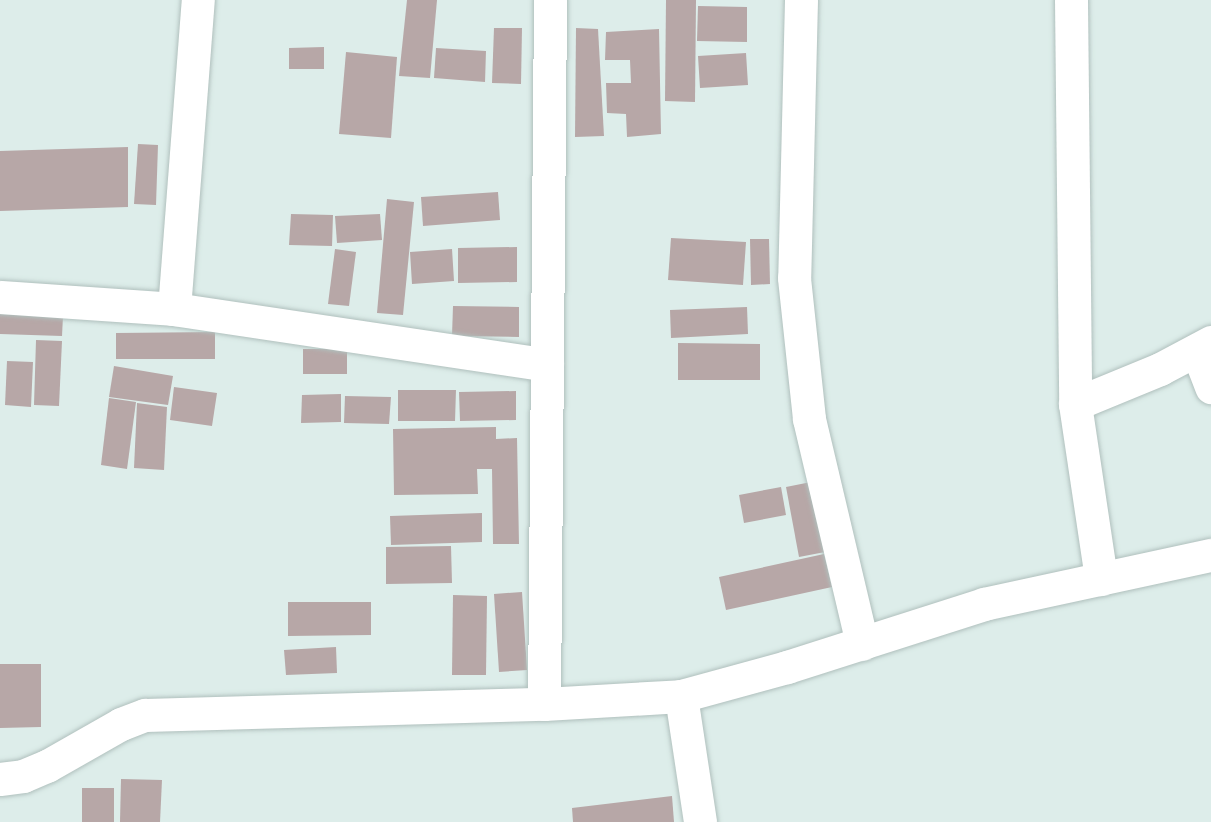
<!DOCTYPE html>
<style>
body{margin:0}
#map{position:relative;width:1211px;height:822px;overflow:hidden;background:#ddedea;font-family:"Sofia Sans Condensed",sans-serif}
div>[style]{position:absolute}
.building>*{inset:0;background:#b7a7a7}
.roads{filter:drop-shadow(0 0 2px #b0c0bd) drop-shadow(0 0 2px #b0c0bd)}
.minor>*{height:33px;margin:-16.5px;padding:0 16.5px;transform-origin:16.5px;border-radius:16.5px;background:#fff}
span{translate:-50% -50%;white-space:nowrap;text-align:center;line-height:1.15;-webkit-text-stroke:6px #fff;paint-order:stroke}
</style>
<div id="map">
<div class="building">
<i style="clip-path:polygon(407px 0,437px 0,430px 78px,399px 76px)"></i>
<i style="clip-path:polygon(666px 0,696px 0,695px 102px,665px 101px)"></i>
<i style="clip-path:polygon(698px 6px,747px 7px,747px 42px,697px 41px)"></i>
<i style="clip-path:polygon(494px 28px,522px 28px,521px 84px,492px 83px)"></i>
<i style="clip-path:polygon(576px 28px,598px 29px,604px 136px,575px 137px)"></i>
<i style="clip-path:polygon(659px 29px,661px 134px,627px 137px,626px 114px,607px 113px,606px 83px,631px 83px,630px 60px,605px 60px,606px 32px)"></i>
<i style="clip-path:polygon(324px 47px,324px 69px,289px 69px,289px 48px)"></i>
<i style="clip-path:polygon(436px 48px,486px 51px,485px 82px,434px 78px)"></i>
<i style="clip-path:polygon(346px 52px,397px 57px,391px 138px,339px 134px)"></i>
<i style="clip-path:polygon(746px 53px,748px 85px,700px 88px,698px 56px)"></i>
<i style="clip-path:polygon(138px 144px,158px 145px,156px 205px,134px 204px)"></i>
<i style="clip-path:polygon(128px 147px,128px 207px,0 211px,0 151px)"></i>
<i style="clip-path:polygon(498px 192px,500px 220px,423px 226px,421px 197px)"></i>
<i style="clip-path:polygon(387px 199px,414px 202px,403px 315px,377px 313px)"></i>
<i style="clip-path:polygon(291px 214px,333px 215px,332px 246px,289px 245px)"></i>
<i style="clip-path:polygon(380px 214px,382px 240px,337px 243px,335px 216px)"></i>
<i style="clip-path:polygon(671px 238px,746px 242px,743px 285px,668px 280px)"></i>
<i style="clip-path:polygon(750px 239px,769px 239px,770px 284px,751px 285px)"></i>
<i style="clip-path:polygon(517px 247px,517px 282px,458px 283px,458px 248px)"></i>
<i style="clip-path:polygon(335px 249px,356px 252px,349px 306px,328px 304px)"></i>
<i style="clip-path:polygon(452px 249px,454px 281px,412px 284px,410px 252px)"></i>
<i style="clip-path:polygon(453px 306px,519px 307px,519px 337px,452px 336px)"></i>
<i style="clip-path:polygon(747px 307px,748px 334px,671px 338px,670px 310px)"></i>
<i style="clip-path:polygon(0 314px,63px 316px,62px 336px,0 334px)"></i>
<i style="clip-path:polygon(215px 332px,215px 359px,116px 359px,116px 333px)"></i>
<i style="clip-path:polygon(36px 340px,62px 341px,59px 406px,34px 405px)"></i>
<i style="clip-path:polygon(678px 343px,760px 344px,760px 380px,678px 380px)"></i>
<i style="clip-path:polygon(303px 349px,347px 349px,347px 374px,303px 374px)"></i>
<i style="clip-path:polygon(7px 361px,33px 362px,31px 407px,5px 405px)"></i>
<i style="clip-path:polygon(114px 366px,173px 376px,168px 405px,109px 397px)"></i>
<i style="clip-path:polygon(174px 387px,217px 393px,212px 426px,170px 420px)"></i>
<i style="clip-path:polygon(398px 390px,456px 390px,455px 421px,398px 421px)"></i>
<i style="clip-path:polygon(516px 391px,516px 420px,460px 421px,459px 392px)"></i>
<i style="clip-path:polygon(341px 394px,341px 422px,301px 423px,302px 395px)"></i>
<i style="clip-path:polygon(345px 396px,391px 397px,389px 424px,344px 423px)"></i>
<i style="clip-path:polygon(109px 398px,136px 402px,127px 469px,101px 465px)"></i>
<i style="clip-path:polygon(137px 403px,167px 407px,164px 470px,134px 468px)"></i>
<i style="clip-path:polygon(496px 427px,496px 439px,517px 438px,519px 544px,493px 544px,492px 469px,477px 469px,478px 494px,394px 495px,393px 429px)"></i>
<i style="clip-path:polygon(811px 482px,825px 552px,799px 557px,786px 487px)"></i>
<i style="clip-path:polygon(781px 487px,786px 515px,744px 523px,739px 495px)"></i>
<i style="clip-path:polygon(482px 513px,482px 542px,391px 545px,390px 516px)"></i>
<i style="clip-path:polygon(451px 546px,452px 583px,386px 584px,386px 547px)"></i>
<i style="clip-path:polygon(824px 554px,832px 587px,726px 610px,719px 577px)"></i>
<i style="clip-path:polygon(522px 592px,527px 670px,499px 672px,494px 594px)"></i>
<i style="clip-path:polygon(453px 595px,487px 596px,486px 675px,452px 675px)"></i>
<i style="clip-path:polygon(288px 602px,371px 602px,371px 635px,288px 636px)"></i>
<i style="clip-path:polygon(336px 647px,337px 673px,286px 675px,284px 650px)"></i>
<i style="clip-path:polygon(0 664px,41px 664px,41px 727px,0 728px)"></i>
<i style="clip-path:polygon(121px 779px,162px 780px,160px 822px,120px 822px)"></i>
<i style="clip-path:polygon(82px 788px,114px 788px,114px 822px,82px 822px)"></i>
<i style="clip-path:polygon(672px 796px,674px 822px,573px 822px,572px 808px)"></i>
</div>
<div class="roads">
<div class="minor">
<i style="left:801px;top:0;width:278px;rotate:91.4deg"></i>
<i style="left:794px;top:278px;width:142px;rotate:83.9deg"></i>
<i style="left:809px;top:419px;width:231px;rotate:76.7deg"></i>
<i style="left:1071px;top:0;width:404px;rotate:89.4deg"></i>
<i style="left:1075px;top:404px;width:177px;rotate:81.5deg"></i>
<i style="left:0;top:297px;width:174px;rotate:3.9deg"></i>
<i style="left:174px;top:309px;width:377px;rotate:8.5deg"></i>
<i style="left:174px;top:309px;width:310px;rotate:-85.6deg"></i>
<i style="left:1197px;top:350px;width:40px;rotate:69deg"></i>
<i style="left:1075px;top:404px;width:92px;rotate:-22.4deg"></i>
<i style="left:1160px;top:369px;width:58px;rotate:-27.9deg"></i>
<i style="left:681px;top:696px;width:127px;rotate:81.4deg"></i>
<i style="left:544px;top:704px;width:704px;rotate:-89.51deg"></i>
<i style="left:0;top:779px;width:23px;rotate:-7deg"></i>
<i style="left:23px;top:776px;width:26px;rotate:-23deg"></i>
<i style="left:47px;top:766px;width:85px;rotate:-29.6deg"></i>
<i style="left:121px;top:724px;width:26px;rotate:-21deg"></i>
<i style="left:145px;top:715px;width:399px;rotate:-1.6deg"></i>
<i style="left:544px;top:704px;width:137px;rotate:-3.3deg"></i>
<i style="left:681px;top:696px;width:110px;rotate:-15.3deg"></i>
<i style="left:787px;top:667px;width:207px;rotate:-17.7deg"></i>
<i style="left:984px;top:604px;width:232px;rotate:-12.2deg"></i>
</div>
</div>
</div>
